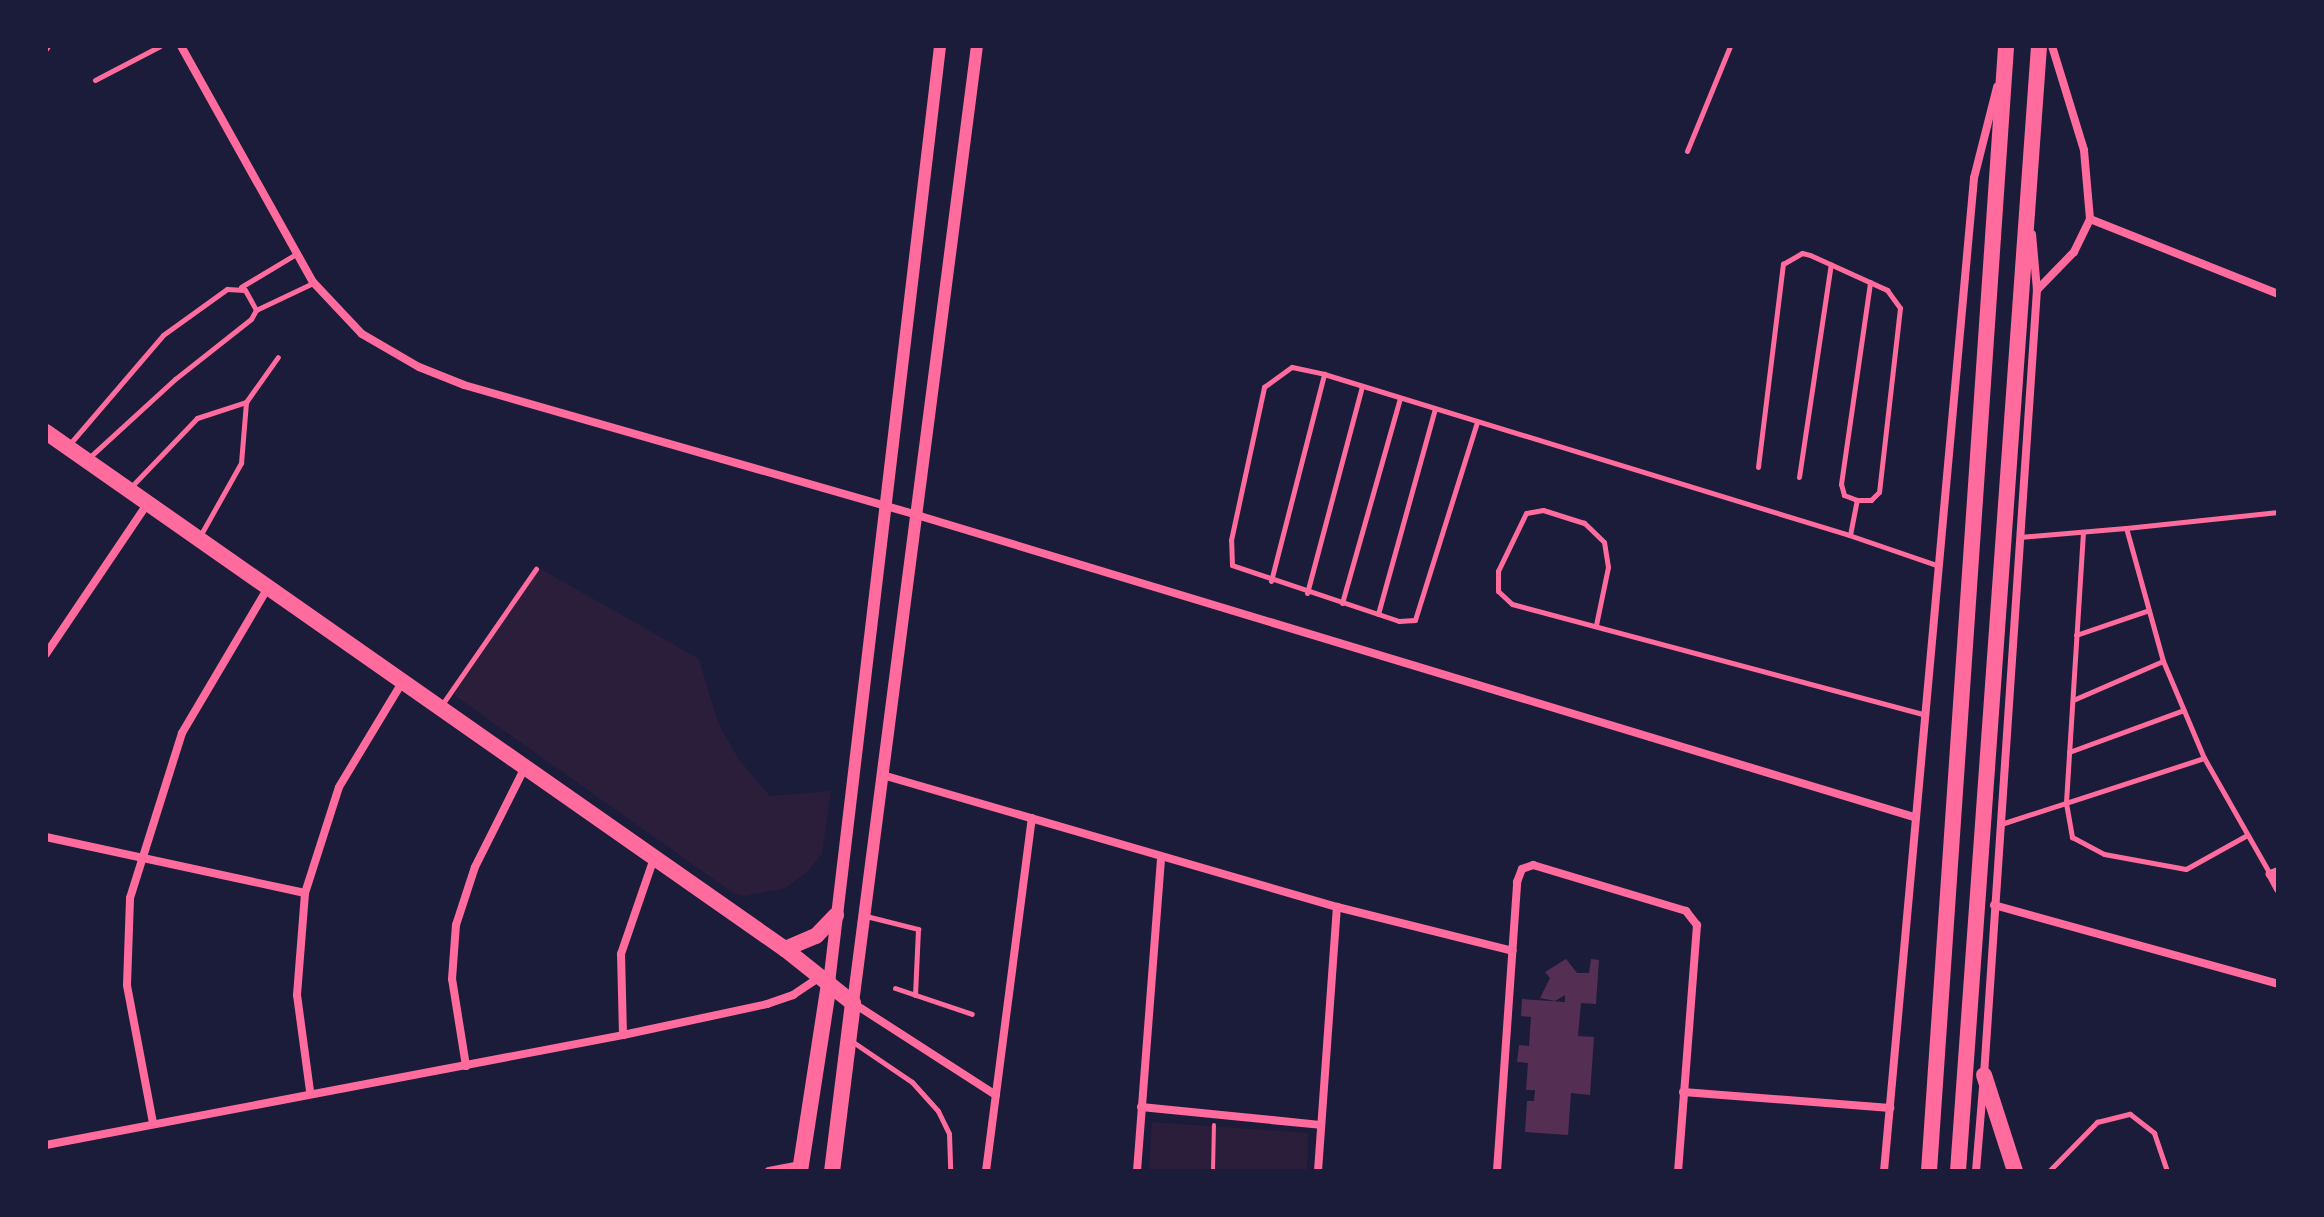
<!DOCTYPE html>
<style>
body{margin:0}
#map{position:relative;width:2324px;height:1217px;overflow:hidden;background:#1b1b3a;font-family:Helvetica,sans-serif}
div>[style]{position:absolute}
.green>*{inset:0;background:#2a1e3b}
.building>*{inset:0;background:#542f53}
.path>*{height:4px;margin:-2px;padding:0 2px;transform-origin:2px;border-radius:2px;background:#ff6b9d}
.service>*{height:5px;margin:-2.5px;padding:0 2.5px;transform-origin:2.5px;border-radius:2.5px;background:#ff6b9d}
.minor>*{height:8px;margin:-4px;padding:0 4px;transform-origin:4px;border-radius:4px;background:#ff6b9d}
.tertiary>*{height:12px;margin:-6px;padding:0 6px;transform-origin:6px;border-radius:6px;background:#ff6b9d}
.primary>*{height:16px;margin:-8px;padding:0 8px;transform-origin:8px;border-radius:8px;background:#ff6b9d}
.trunk>*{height:16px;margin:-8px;padding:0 8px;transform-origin:8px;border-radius:8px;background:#ff6b9d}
span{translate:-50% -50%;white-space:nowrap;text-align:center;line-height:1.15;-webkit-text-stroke:7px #1b1b3a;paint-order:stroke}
.frame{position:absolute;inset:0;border:48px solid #1b1b3a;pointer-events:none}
</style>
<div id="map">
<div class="green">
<i style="clip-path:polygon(539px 568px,699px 659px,718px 723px,738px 758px,770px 796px,831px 791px,822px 854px,808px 871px,786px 888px,745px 896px,733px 893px,454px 695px)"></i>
<i style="clip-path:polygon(1152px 1122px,1308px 1133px,1307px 1171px,1149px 1171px)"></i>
</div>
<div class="building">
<i style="clip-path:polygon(1566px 959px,1577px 973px,1589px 973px,1591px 959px,1599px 960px,1596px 1004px,1581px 1003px,1578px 1036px,1594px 1037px,1590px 1095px,1571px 1093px,1568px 1135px,1525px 1132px,1527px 1101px,1534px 1101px,1535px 1090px,1526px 1090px,1528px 1063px,1517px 1062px,1519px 1045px,1529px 1046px,1531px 1017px,1521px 1016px,1522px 999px,1565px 1002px,1565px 995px,1555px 1001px,1540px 998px,1550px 978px,1545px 972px)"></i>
</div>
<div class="path">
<i style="left:1213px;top:1171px;width:46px;rotate:-88.8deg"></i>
</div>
<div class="service">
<i style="left:95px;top:80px;width:73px;rotate:-27.6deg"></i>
<i style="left:1687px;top:151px;width:113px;rotate:-67.7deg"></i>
<i style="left:241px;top:287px;width:64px;rotate:-31deg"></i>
<i style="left:256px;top:310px;width:63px;rotate:-25.3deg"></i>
<i style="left:1477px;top:422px;width:207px;rotate:107.4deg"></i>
<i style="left:1415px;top:620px;width:16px;rotate:176deg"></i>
<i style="left:1399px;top:621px;width:176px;rotate:-161.5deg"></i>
<i style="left:1232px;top:565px;width:25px;rotate:-92deg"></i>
<i style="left:1231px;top:540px;width:157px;rotate:-77.8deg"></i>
<i style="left:1264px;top:387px;width:34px;rotate:-36deg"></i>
<i style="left:1292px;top:367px;width:33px;rotate:12deg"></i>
<i style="left:1324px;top:374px;width:549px;rotate:17.05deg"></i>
<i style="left:1849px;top:535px;width:92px;rotate:19deg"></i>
<i style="left:68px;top:446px;width:146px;rotate:-49.4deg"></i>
<i style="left:163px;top:335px;width:79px;rotate:-35.7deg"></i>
<i style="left:227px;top:289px;width:18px;rotate:3deg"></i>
<i style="left:245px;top:290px;width:23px;rotate:61deg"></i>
<i style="left:256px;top:310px;width:10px;rotate:119deg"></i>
<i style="left:251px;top:319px;width:97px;rotate:141.7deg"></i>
<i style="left:175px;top:379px;width:115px;rotate:137.5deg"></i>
<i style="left:1758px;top:467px;width:205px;rotate:-83deg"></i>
<i style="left:1783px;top:264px;width:22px;rotate:-30deg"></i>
<i style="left:1802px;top:253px;width:8px;rotate:14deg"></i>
<i style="left:1810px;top:255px;width:85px;rotate:24.4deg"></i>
<i style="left:1887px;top:290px;width:22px;rotate:54deg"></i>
<i style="left:1900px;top:308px;width:185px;rotate:96.5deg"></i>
<i style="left:1879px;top:492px;width:11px;rotate:135deg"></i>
<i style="left:1871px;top:500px;width:14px;rotate:180deg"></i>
<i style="left:1857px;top:500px;width:14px;rotate:-159deg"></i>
<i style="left:1844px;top:495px;width:11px;rotate:-105deg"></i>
<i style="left:1841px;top:484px;width:204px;rotate:-81.8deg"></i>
<i style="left:1799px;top:477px;width:215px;rotate:-81.5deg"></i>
<i style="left:129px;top:489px;width:98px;rotate:-46.2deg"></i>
<i style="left:197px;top:418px;width:52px;rotate:-18.1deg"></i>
<i style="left:2083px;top:532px;width:272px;rotate:93.6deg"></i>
<i style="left:2066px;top:803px;width:35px;rotate:80deg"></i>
<i style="left:2072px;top:837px;width:36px;rotate:28deg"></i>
<i style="left:2104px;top:854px;width:83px;rotate:10.4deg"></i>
<i style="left:2186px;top:869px;width:70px;rotate:-29.1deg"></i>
<i style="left:1850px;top:535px;width:36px;rotate:-79deg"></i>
<i style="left:200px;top:536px;width:84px;rotate:-60.7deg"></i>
<i style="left:241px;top:463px;width:61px;rotate:-85.3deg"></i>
<i style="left:246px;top:402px;width:55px;rotate:-54.6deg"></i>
<i style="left:2020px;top:537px;width:106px;rotate:-4.9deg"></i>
<i style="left:1271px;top:581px;width:214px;rotate:-75.6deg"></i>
<i style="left:1307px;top:593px;width:213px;rotate:-75.1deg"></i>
<i style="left:1342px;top:603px;width:213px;rotate:-74.2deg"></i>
<i style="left:1378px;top:614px;width:213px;rotate:-74.5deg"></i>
<i style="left:1596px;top:625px;width:59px;rotate:-78.3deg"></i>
<i style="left:1608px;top:567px;width:25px;rotate:-99deg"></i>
<i style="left:1604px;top:542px;width:28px;rotate:-136deg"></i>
<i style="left:1584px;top:523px;width:43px;rotate:-162.4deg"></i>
<i style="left:1543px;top:510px;width:17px;rotate:170deg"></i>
<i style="left:1526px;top:513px;width:64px;rotate:115.8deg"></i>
<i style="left:1498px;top:571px;width:20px;rotate:90deg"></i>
<i style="left:1498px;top:591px;width:19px;rotate:43deg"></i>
<i style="left:1512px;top:604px;width:425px;rotate:15deg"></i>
<i style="left:2076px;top:635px;width:74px;rotate:-18.9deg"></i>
<i style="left:2073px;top:700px;width:98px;rotate:-23.4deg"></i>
<i style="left:441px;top:706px;width:167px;rotate:-55.3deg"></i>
<i style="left:2069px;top:752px;width:122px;rotate:-20.1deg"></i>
<i style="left:2001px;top:824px;width:213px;rotate:-18deg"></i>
<i style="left:2270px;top:874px;width:133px;rotate:-119.6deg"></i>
<i style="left:2204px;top:758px;width:105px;rotate:-112.9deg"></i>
<i style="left:2163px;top:661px;width:138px;rotate:-105.5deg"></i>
<i style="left:2126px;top:528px;width:153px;rotate:-6deg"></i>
<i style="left:866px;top:916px;width:54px;rotate:14deg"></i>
<i style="left:918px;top:929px;width:66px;rotate:92.6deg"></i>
<i style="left:895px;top:988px;width:81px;rotate:18.7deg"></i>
<i style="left:853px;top:1042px;width:71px;rotate:34.1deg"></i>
<i style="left:912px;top:1082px;width:39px;rotate:48deg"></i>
<i style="left:938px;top:1111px;width:25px;rotate:64deg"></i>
<i style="left:949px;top:1134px;width:37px;rotate:88deg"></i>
<i style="left:2049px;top:1171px;width:69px;rotate:-45.6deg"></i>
<i style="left:2097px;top:1122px;width:34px;rotate:-14deg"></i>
<i style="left:2130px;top:1114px;width:31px;rotate:38deg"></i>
<i style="left:2154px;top:1133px;width:40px;rotate:71.1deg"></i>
</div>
<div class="minor">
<i style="left:181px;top:46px;width:270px;rotate:60.8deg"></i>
<i style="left:313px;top:282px;width:71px;rotate:46.7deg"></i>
<i style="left:362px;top:334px;width:66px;rotate:30.1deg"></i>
<i style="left:419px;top:367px;width:48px;rotate:21.8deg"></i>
<i style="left:464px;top:385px;width:474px;rotate:16deg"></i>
<i style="left:920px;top:516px;width:1039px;rotate:16.85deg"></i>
<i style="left:46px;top:48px;width:2px;rotate:-63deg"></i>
<i style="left:2090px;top:219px;width:202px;rotate:21.7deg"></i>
<i style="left:2037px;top:290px;width:53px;rotate:-45.8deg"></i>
<i style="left:2074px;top:252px;width:37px;rotate:-64deg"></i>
<i style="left:2090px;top:219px;width:69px;rotate:-95deg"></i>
<i style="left:2084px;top:150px;width:109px;rotate:-107.1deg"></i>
<i style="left:46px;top:654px;width:181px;rotate:-56deg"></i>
<i style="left:886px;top:776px;width:470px;rotate:16.2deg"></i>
<i style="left:1337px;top:907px;width:181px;rotate:14deg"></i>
<i style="left:46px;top:837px;width:265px;rotate:12.2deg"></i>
<i style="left:2278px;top:871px;width:9px;rotate:159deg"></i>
<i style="left:2270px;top:874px;width:17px;rotate:62deg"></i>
<i style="left:1994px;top:905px;width:295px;rotate:15.5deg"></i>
<i style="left:853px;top:1003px;width:170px;rotate:32.8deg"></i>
<i style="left:623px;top:1035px;width:81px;rotate:-91.4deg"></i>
<i style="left:621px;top:954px;width:102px;rotate:-71deg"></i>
<i style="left:466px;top:1066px;width:88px;rotate:-99.1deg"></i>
<i style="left:452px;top:979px;width:54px;rotate:-85.8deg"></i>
<i style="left:456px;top:925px;width:61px;rotate:-71.9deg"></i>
<i style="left:475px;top:867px;width:112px;rotate:-63.4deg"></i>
<i style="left:1984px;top:1075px;width:787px;rotate:-86.14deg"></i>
<i style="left:2037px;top:290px;width:56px;rotate:-95.1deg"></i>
<i style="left:310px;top:1091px;width:97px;rotate:-97.7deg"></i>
<i style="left:297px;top:995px;width:102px;rotate:-85.5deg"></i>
<i style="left:305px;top:893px;width:111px;rotate:-72.2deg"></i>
<i style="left:339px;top:787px;width:124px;rotate:-58.9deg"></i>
<i style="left:1683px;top:1092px;width:208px;rotate:4.4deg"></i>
<i style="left:1141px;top:1107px;width:180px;rotate:5.7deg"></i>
<i style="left:153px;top:1123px;width:140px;rotate:-100.7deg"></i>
<i style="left:127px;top:985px;width:87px;rotate:-88deg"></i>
<i style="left:130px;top:898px;width:173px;rotate:-72.5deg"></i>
<i style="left:182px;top:733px;width:167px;rotate:-59.4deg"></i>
<i style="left:46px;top:1145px;width:587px;rotate:-10.79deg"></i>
<i style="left:623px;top:1035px;width:147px;rotate:-12.1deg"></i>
<i style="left:767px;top:1004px;width:28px;rotate:-19deg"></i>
<i style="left:793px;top:995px;width:32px;rotate:-34deg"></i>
<i style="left:769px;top:1171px;width:32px;rotate:-11deg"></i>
<i style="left:986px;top:1171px;width:356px;rotate:-82.6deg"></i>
<i style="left:1137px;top:1171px;width:314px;rotate:-85.6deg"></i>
<i style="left:1318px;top:1171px;width:265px;rotate:-85.9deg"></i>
<i style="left:1497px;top:1171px;width:290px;rotate:-86deg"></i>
<i style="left:1517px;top:882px;width:14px;rotate:-69deg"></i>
<i style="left:1522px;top:869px;width:12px;rotate:-20deg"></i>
<i style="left:1533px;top:865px;width:160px;rotate:16.7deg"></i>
<i style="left:1686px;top:911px;width:18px;rotate:52deg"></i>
<i style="left:1697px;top:925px;width:247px;rotate:94.4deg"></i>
<i style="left:1884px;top:1171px;width:997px;rotate:-84.82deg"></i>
<i style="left:1974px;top:178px;width:94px;rotate:-75.8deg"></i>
<i style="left:1976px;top:1171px;width:83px;rotate:-85.2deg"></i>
</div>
<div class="tertiary">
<i style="left:829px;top:983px;width:944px;rotate:-83.24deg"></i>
<i style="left:853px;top:1003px;width:965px;rotate:-82.62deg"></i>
</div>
<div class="primary">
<i style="left:46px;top:432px;width:902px;rotate:34.98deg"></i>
<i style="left:785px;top:949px;width:87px;rotate:38.5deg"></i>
<i style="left:853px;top:1003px;width:169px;rotate:97.1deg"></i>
<i style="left:785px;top:949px;width:34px;rotate:-23deg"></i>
<i style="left:816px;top:936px;width:29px;rotate:-46deg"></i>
<i style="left:1984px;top:1075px;width:101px;rotate:72.1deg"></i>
<i style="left:800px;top:1171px;width:190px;rotate:-81.2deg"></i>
</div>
<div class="trunk">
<i style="left:1929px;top:1171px;width:1128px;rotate:-86.08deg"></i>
<i style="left:1958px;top:1171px;width:1128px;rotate:-85.88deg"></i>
</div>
<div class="frame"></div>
</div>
